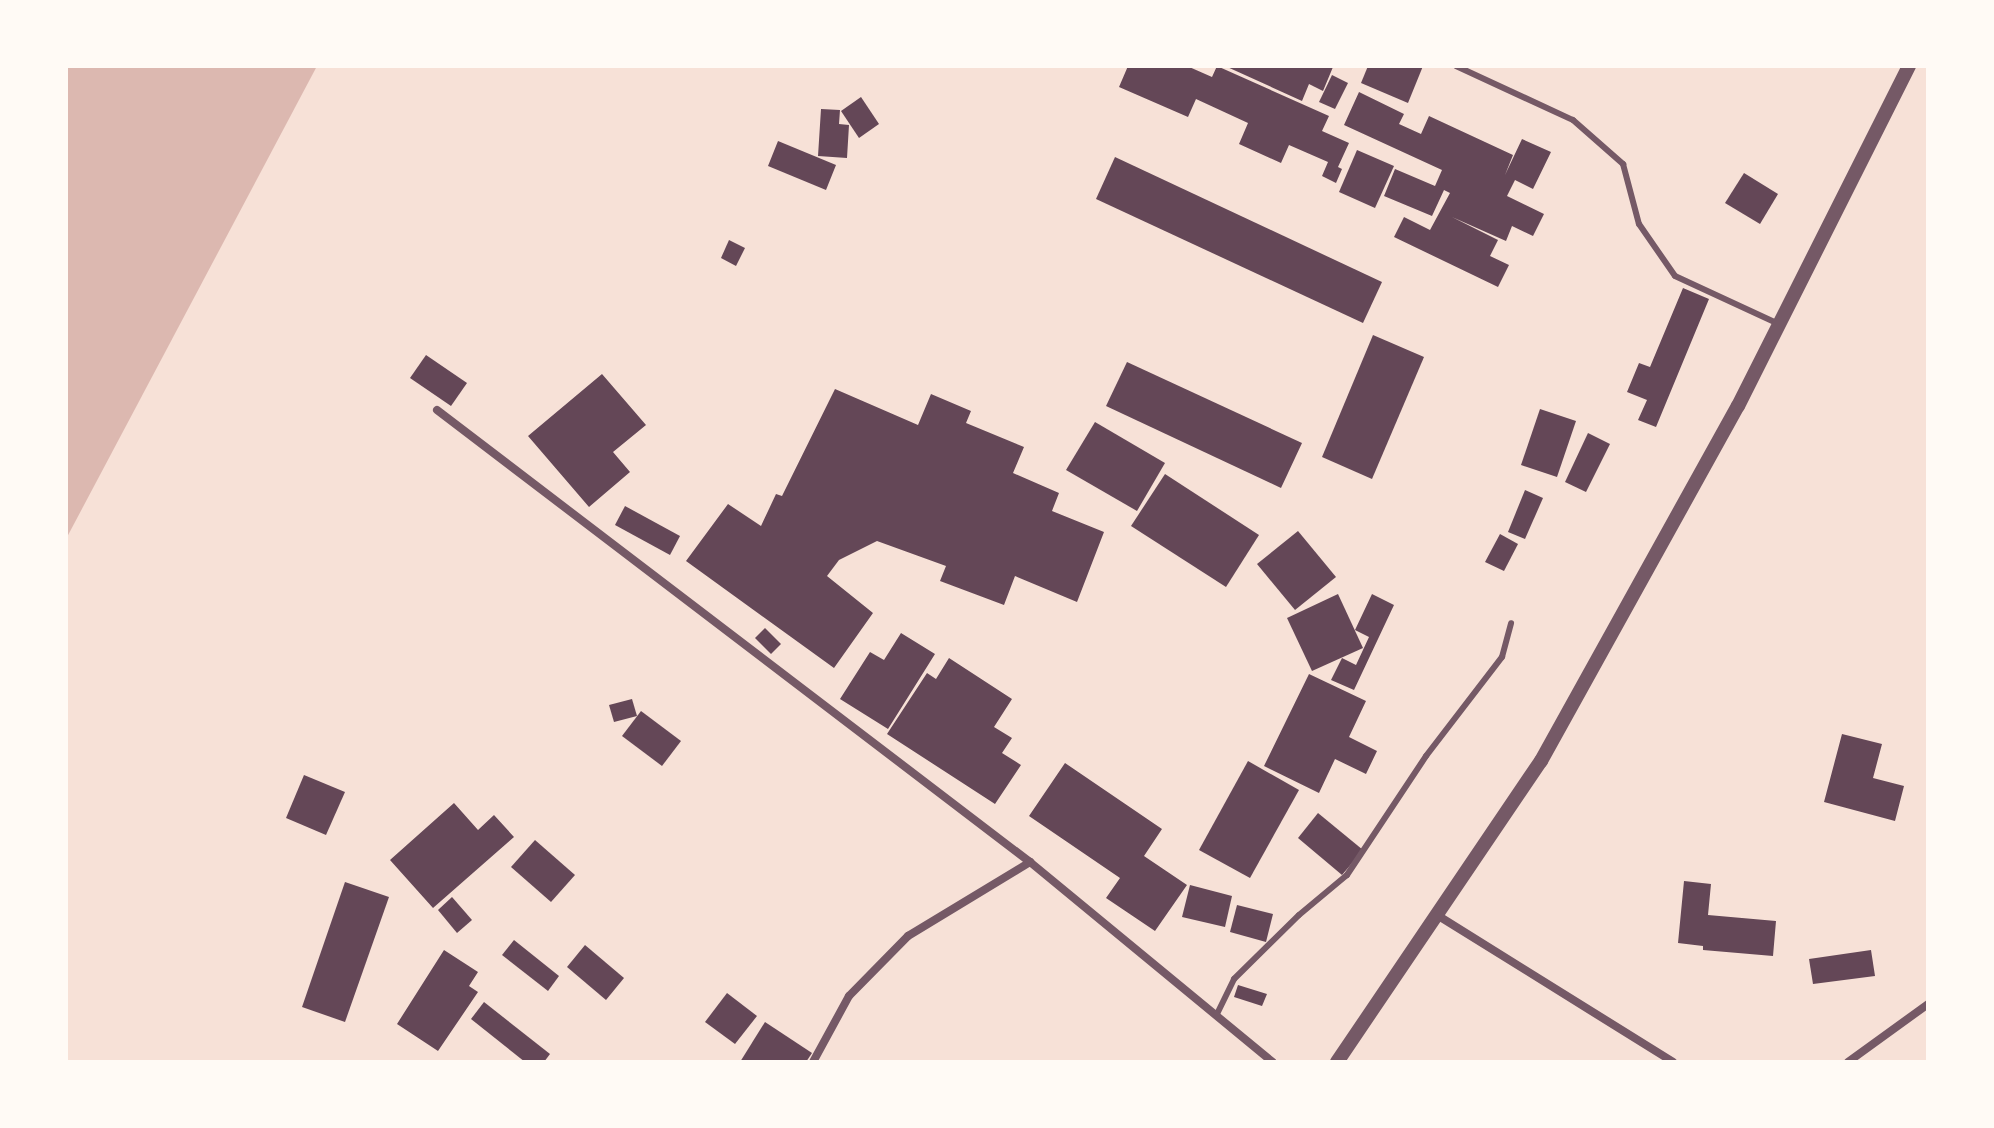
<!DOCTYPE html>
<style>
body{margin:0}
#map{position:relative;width:1994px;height:1128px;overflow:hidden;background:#f7e1d7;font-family:Arial,sans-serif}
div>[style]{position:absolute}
.water>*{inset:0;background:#dcb8b0}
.building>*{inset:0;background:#644757}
.service>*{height:6px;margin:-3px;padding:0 3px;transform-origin:3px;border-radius:3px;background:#755966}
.minor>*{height:8px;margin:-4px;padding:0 4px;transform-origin:4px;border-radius:4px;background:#755966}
.tertiary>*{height:14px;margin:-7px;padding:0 7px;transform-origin:7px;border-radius:7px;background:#755966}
span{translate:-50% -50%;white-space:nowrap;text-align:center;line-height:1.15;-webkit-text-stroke:6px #fffaf5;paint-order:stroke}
.frame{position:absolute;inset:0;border:68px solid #fffaf5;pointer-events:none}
</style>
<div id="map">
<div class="water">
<i style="clip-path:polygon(66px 66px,317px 66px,66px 539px)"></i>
</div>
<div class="building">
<i style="clip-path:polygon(1128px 66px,1187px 66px,1212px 77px,1217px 66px,1329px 116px,1322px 131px,1349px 143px,1338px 167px,1342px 169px,1336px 183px,1322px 176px,1328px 162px,1289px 145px,1281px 163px,1239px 144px,1248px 123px,1196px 99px,1188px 117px,1119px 87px)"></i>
<i style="clip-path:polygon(1225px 66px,1331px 66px,1333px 67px,1323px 91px,1309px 84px,1302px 101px)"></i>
<i style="clip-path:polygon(1368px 66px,1423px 66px,1408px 103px,1361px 83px)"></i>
<i style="clip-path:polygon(1332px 75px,1348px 83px,1335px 109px,1319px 102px)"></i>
<i style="clip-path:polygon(1359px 92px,1404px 114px,1399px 124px,1421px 134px,1429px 116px,1513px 155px,1505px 175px,1522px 139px,1551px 152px,1533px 189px,1515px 180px,1507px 196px,1544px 214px,1533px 236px,1512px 226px,1506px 241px,1452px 217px,1498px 240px,1490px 256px,1509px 265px,1498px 287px,1394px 237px,1404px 217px,1430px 230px,1450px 193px,1444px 190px,1432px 216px,1384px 196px,1395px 169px,1435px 186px,1442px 170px,1344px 125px)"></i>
<i style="clip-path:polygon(861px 97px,879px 124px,859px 138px,841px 111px)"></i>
<i style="clip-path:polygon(821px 109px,840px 110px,839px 124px,849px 125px,847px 158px,818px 156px)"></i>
<i style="clip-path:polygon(778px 141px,836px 165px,826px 190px,768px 166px)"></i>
<i style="clip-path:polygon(1357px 150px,1394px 166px,1375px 208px,1339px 192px)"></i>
<i style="clip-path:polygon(1115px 157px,1382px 282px,1363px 323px,1096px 199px)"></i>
<i style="clip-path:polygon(1744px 173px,1778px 194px,1760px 224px,1725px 203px)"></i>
<i style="clip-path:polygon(729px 240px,745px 248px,736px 266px,721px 258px)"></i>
<i style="clip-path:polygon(1683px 288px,1709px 299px,1656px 427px,1638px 420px,1647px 400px,1627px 392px,1639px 363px,1650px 367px)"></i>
<i style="clip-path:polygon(1373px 335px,1424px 357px,1372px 479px,1322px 457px)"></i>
<i style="clip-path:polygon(426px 355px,467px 383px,451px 406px,410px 378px)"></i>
<i style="clip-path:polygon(1127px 362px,1302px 443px,1281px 488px,1106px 406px)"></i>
<i style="clip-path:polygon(602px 374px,646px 425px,613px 452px,630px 472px,589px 507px,528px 436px)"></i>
<i style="clip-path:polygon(835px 389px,918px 425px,931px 394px,971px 411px,966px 423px,1024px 447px,1013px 473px,1059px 493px,1052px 511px,1104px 532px,1077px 602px,1015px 576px,1004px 605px,940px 581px,946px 566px,877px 541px,839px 560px,827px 576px,873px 613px,834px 668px,686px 561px,728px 504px,761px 526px,776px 494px,782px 496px)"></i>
<i style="clip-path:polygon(1540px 409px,1576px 421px,1557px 477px,1521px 465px)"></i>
<i style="clip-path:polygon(1095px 422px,1165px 463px,1137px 511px,1066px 470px)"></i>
<i style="clip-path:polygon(1588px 433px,1610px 444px,1586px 492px,1565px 482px)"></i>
<i style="clip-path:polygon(1165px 474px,1259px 535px,1226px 587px,1131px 526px)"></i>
<i style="clip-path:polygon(1525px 490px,1543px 498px,1525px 539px,1508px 532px)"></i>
<i style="clip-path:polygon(625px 506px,680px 536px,670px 555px,615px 525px)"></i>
<i style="clip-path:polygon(1298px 531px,1336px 577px,1295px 610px,1257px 564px)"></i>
<i style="clip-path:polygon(1500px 534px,1518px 544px,1504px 571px,1485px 562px)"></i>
<i style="clip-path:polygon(1338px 594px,1363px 648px,1312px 671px,1287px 618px)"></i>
<i style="clip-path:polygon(1372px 594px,1394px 605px,1354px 690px,1331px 680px,1342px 658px,1356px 665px,1369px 637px,1355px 630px)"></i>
<i style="clip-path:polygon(765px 628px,781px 644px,771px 654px,755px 638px)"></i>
<i style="clip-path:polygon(901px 633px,935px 654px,888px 729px,840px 699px,870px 652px,884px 660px)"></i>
<i style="clip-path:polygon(949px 658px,1012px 699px,994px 727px,1012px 738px,1002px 753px,1021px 765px,995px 804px,887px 734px,927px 673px,936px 679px)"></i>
<i style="clip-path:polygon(1309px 674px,1366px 701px,1349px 737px,1377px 751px,1366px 774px,1335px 759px,1319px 793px,1264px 766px)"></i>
<i style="clip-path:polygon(632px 699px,637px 716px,614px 722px,609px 705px)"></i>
<i style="clip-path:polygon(641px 711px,681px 741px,662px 766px,622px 736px)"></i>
<i style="clip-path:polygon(1842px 734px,1882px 744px,1873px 778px,1904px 786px,1895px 821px,1824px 802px)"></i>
<i style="clip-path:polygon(1248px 761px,1299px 790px,1250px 878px,1199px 850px)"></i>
<i style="clip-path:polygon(1065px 763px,1162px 829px,1144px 856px,1187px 885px,1155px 931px,1106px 898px,1120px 878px,1029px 816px)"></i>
<i style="clip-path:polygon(304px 775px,345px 792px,326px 835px,286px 818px)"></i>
<i style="clip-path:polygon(454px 803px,478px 830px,494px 815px,514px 837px,433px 908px,390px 860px)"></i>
<i style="clip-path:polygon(1318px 813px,1363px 850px,1342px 875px,1298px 838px)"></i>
<i style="clip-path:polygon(535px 840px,575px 875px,551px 902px,511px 867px)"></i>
<i style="clip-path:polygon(1684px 881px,1711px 884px,1708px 915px,1776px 921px,1773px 956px,1703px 950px,1703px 946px,1678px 943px)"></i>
<i style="clip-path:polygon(345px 882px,389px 897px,345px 1022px,302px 1007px)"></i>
<i style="clip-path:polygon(1190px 885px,1232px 896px,1225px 927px,1182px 917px)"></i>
<i style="clip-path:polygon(452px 897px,472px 920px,457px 933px,438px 910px)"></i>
<i style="clip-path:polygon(1237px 905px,1273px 914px,1266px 942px,1230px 932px)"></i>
<i style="clip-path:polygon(514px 940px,559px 976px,548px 991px,502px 955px)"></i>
<i style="clip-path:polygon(585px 945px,624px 978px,606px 1000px,567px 967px)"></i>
<i style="clip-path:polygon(444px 950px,478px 972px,469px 986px,478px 992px,438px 1051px,397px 1024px)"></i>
<i style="clip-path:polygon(1871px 950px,1875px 976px,1813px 984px,1809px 959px)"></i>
<i style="clip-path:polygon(1238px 985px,1267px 994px,1262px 1006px,1234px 997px)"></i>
<i style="clip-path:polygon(727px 993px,757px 1016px,735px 1044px,705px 1022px)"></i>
<i style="clip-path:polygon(484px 1002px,550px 1054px,544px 1062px,525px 1062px,471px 1019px)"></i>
<i style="clip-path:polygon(765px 1022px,812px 1053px,806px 1062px,740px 1062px)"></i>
</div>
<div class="service">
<i style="left:1456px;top:66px;width:129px;rotate:24.8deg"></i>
<i style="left:1573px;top:120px;width:67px;rotate:41.3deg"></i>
<i style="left:1623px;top:164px;width:62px;rotate:75.1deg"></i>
<i style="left:1639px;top:224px;width:63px;rotate:55.3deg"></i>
<i style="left:1675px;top:276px;width:115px;rotate:24.8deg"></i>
<i style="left:1217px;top:1014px;width:39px;rotate:-64deg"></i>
<i style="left:1234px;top:979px;width:91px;rotate:-44.6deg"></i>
<i style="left:1299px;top:915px;width:62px;rotate:-39.8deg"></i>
<i style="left:1347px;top:875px;width:143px;rotate:-56.4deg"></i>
<i style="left:1426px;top:756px;width:125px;rotate:-52.5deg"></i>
<i style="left:1502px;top:657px;width:35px;rotate:-75deg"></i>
</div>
<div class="minor">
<i style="left:437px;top:410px;width:746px;rotate:37.32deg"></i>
<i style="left:1030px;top:862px;width:315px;rotate:39.5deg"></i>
<i style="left:1437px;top:915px;width:278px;rotate:31.9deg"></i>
<i style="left:813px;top:1062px;width:75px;rotate:-61.4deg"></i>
<i style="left:849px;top:996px;width:84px;rotate:-45.5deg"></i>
<i style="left:908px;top:936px;width:143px;rotate:-31.2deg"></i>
<i style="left:1848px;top:1062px;width:99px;rotate:-35.9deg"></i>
</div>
<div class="tertiary">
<i style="left:1337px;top:1062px;width:364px;rotate:-55.9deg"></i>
<i style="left:1541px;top:761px;width:406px;rotate:-61deg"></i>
<i style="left:1738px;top:406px;width:381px;rotate:-63.3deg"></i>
</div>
<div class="frame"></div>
</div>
